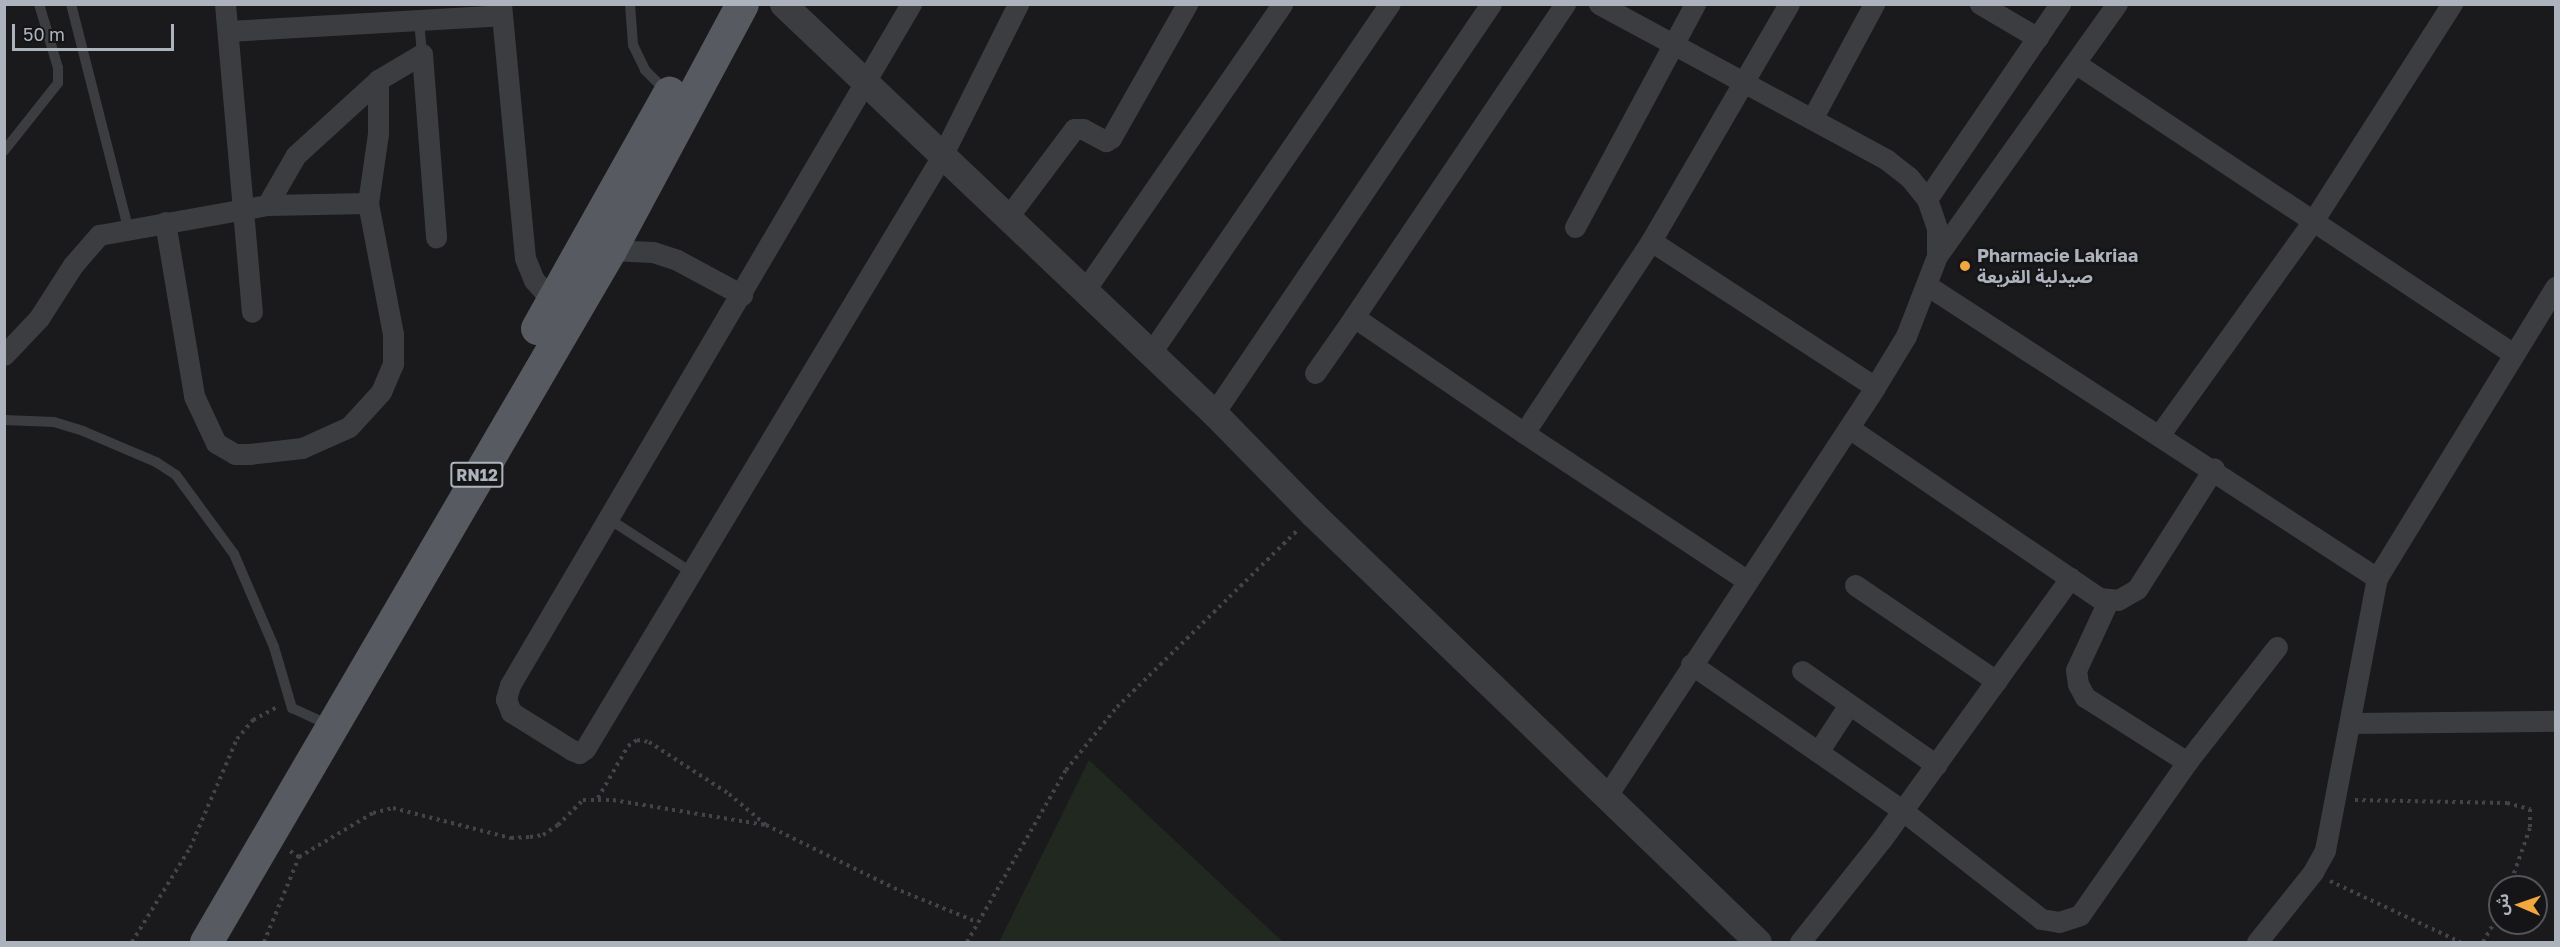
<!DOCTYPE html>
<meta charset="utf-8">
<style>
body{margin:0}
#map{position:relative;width:2560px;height:947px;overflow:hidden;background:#1a1a1c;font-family:"Golos Text","Noto Sans Arabic",sans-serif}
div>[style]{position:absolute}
.green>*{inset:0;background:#202820}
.path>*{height:4px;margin-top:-2px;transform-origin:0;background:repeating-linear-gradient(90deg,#414448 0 3px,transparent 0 7.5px)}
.service>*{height:10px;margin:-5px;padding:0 5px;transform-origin:5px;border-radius:5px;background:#3b3d41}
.minor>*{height:21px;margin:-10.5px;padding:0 10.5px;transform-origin:10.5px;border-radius:10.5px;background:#3b3d41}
.tertiary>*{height:27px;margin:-13.5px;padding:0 13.5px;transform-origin:13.5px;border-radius:13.5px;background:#3b3d41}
.primary>*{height:33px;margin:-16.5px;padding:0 16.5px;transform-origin:16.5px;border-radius:16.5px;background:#575a60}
.dots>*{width:16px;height:16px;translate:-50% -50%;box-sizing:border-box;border:3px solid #151517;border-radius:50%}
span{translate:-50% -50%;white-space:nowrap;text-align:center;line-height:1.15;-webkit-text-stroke:5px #151517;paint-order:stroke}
.shield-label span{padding:2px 4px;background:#151517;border:2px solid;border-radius:4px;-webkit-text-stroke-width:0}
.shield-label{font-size:16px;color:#adb3bc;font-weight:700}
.poi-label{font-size:18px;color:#adb3bc;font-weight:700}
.left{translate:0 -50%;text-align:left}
.frame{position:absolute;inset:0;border:6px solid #adb3bc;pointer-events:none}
.north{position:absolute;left:2488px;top:875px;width:60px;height:60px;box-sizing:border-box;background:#151517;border:2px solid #525459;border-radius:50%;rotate:272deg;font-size:16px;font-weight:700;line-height:24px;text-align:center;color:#adb3bc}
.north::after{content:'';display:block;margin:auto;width:21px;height:27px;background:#f1a63e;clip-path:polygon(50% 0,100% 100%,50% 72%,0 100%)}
.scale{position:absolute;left:12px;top:24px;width:162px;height:27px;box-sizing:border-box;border:3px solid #adb3bc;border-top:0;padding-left:8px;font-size:18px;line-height:21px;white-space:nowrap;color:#adb3bc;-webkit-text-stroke:4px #151517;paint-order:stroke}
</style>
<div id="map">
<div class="green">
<i style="clip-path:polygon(1089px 760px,1283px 942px,999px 942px)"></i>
</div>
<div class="path">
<i style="left:598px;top:798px;width:60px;rotate:-60deg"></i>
<i style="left:628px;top:746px;width:11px;rotate:-34deg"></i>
<i style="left:637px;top:740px;width:12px;rotate:9deg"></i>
<i style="left:649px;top:742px;width:95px;rotate:33deg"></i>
<i style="left:729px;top:794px;width:48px;rotate:40deg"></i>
<i style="left:2355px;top:800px;width:152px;rotate:1.1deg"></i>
<i style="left:2507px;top:803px;width:24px;rotate:15deg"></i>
<i style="left:2530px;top:809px;width:19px;rotate:90deg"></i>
<i style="left:2530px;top:828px;width:63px;rotate:109.6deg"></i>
<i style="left:299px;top:857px;width:86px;rotate:-30.7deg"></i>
<i style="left:373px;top:813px;width:21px;rotate:-14deg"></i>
<i style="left:393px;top:808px;width:122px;rotate:14.3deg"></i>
<i style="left:511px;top:838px;width:19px;rotate:-3deg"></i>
<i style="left:530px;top:837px;width:13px;rotate:-9deg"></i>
<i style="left:543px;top:835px;width:18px;rotate:-34deg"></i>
<i style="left:558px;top:825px;width:35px;rotate:-45deg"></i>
<i style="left:583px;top:800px;width:30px"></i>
<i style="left:613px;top:800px;width:155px;rotate:9.3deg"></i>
<i style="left:766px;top:825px;width:143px;rotate:26.2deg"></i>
<i style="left:894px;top:888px;width:90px;rotate:22.3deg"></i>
<i style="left:2330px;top:881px;width:144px;rotate:25.1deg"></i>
<i style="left:132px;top:942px;width:110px;rotate:-58.3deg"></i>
<i style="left:190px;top:848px;width:119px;rotate:-66.7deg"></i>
<i style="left:237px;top:739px;width:25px;rotate:-50deg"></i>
<i style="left:253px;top:720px;width:26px;rotate:-28deg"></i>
<i style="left:264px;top:942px;width:92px;rotate:-67.6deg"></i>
<i style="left:299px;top:857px;width:11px;rotate:-146deg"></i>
<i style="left:967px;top:942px;width:198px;rotate:-60.1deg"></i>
<i style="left:1066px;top:770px;width:81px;rotate:-51deg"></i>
<i style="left:1117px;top:707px;width:253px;rotate:-44.4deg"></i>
<i style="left:2483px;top:942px;width:34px;rotate:-60deg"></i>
</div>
<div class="service">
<i style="left:71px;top:4px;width:231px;rotate:75.7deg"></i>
<i style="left:630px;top:4px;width:41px;rotate:85.8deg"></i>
<i style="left:633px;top:45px;width:28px;rotate:64deg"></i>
<i style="left:645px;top:70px;width:30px;rotate:45deg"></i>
<i style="left:419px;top:20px;width:34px;rotate:85deg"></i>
<i style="left:4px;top:151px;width:87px;rotate:-51.5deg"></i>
<i style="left:58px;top:83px;width:15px;rotate:-90deg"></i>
<i style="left:58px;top:68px;width:67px;rotate:-106.5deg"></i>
<i style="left:4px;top:420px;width:50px;rotate:2.3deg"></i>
<i style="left:54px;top:422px;width:30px;rotate:17deg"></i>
<i style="left:83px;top:431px;width:79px;rotate:23deg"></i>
<i style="left:156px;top:462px;width:24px;rotate:33deg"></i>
<i style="left:176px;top:475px;width:98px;rotate:53.7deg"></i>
<i style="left:234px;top:554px;width:101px;rotate:66.7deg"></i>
<i style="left:274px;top:647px;width:64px;rotate:73.6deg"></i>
<i style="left:292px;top:708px;width:41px;rotate:24.7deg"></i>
<i style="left:609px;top:519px;width:98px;rotate:32.9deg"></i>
</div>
<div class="minor">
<i style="left:225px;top:4px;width:309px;rotate:85deg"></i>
<i style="left:501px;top:4px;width:255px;rotate:84.6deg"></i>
<i style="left:525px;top:258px;width:24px;rotate:68deg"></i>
<i style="left:534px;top:280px;width:37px;rotate:49deg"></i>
<i style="left:911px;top:4px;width:790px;rotate:120.49deg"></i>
<i style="left:510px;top:685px;width:15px;rotate:106deg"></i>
<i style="left:506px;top:699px;width:14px;rotate:69deg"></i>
<i style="left:511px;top:712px;width:72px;rotate:31.9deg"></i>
<i style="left:572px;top:750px;width:8px;rotate:23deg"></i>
<i style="left:579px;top:753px;width:7px;rotate:-34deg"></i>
<i style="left:585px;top:749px;width:692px;rotate:-58.95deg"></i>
<i style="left:942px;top:156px;width:170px;rotate:-63.4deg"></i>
<i style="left:1565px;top:4px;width:377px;rotate:124deg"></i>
<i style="left:1354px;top:317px;width:206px;rotate:34.3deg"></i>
<i style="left:1524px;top:433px;width:230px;rotate:-56.5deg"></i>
<i style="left:1651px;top:241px;width:274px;rotate:-59.8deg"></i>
<i style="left:1599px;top:4px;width:328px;rotate:28.4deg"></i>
<i style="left:1887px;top:160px;width:28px;rotate:38deg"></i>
<i style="left:1909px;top:177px;width:28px;rotate:51deg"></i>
<i style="left:1927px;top:199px;width:31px;rotate:71deg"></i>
<i style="left:1937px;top:228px;width:28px;rotate:90deg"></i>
<i style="left:1980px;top:4px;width:67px;rotate:30.4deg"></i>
<i style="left:228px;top:31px;width:274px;rotate:-3.3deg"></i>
<i style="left:2078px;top:65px;width:521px;rotate:33.57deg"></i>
<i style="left:1812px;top:119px;width:131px;rotate:-61.7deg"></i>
<i style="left:1927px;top:199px;width:236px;rotate:-55.7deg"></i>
<i style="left:267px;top:205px;width:58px;rotate:-59.9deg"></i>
<i style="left:296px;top:155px;width:111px;rotate:-42.4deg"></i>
<i style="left:378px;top:80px;width:51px;rotate:-30.6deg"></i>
<i style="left:422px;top:54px;width:184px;rotate:85.6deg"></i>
<i style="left:1008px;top:217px;width:110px;rotate:-53.1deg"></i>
<i style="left:1074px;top:129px;width:9px"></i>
<i style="left:1083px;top:129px;width:26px;rotate:28deg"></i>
<i style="left:1106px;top:141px;width:6px;rotate:-31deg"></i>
<i style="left:1111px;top:138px;width:154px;rotate:-60.4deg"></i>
<i style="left:165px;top:222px;width:176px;rotate:80.5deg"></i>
<i style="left:194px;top:396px;width:52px;rotate:64.9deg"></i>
<i style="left:216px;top:443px;width:22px;rotate:30deg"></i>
<i style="left:235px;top:454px;width:14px"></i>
<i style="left:249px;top:454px;width:53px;rotate:-6.5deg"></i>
<i style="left:302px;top:448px;width:51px;rotate:-24.1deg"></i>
<i style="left:349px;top:427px;width:47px;rotate:-47.6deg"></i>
<i style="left:381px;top:392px;width:30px;rotate:-67deg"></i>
<i style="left:393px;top:364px;width:30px;rotate:-90deg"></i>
<i style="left:393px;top:334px;width:133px;rotate:-100.8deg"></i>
<i style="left:368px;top:203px;width:70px;rotate:-81.8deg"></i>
<i style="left:378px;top:134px;width:54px;rotate:-90deg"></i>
<i style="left:1575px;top:227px;width:253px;rotate:-61.7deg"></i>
<i style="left:1651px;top:241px;width:267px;rotate:33.1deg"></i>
<i style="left:610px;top:250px;width:43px;rotate:2.7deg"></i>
<i style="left:653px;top:252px;width:25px;rotate:18deg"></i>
<i style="left:677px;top:260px;width:74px;rotate:28.3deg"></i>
<i style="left:1928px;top:286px;width:536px;rotate:33.04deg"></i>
<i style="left:1085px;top:290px;width:347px;rotate:-55.4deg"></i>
<i style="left:1150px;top:354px;width:424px;rotate:-55.6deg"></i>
<i style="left:4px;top:355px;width:51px;rotate:-46.6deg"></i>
<i style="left:39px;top:318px;width:63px;rotate:-57.3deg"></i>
<i style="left:73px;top:265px;width:40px;rotate:-49deg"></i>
<i style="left:99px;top:235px;width:171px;rotate:-10.1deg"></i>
<i style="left:267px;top:205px;width:101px;rotate:-1.1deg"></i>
<i style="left:1315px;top:373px;width:68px;rotate:-55.1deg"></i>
<i style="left:1214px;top:413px;width:494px;rotate:-55.9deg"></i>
<i style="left:1849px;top:428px;width:302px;rotate:34.2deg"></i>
<i style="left:2099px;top:598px;width:10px;rotate:6deg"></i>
<i style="left:2109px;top:599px;width:9px;rotate:6deg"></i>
<i style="left:2118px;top:600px;width:22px;rotate:-30deg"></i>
<i style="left:2137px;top:589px;width:143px;rotate:-57.5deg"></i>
<i style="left:1524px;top:433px;width:266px;rotate:33.5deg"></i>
<i style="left:2160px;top:434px;width:262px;rotate:-54.3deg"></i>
<i style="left:2313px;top:221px;width:258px;rotate:-57.4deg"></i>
<i style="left:1855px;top:585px;width:171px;rotate:34.2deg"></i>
<i style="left:2109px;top:599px;width:78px;rotate:114.9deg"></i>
<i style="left:2076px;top:670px;width:14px;rotate:82deg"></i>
<i style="left:2078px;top:684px;width:15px;rotate:62deg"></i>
<i style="left:2085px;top:697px;width:121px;rotate:32.5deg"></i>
<i style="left:1691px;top:664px;width:258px;rotate:34.7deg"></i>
<i style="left:1903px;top:811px;width:175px;rotate:38deg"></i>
<i style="left:2041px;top:919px;width:18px;rotate:9deg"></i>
<i style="left:2059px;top:922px;width:22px;rotate:-18deg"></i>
<i style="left:2080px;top:915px;width:187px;rotate:-55deg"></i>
<i style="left:2187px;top:762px;width:146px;rotate:-52deg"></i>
<i style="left:1802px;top:671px;width:164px;rotate:35deg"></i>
<i style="left:2351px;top:723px;width:205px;rotate:-0.6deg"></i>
<i style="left:1818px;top:752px;width:55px;rotate:-56.9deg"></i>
<i style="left:1606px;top:797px;width:490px;rotate:-56.7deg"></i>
<i style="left:1875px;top:387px;width:60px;rotate:-58.7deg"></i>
<i style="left:1906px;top:336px;width:86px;rotate:-68.8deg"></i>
<i style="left:1937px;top:256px;width:310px;rotate:-54.5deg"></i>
<i style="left:1800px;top:942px;width:132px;rotate:-51.5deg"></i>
<i style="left:1882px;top:839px;width:322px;rotate:-54.2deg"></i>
<i style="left:2257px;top:942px;width:90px;rotate:-51.3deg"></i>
<i style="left:2313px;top:872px;width:25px;rotate:-61deg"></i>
<i style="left:2325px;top:850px;width:277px;rotate:-79.2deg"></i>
<i style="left:2377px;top:578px;width:342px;rotate:-58.5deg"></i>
</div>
<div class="tertiary">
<i style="left:783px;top:4px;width:594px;rotate:43.5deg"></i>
<i style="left:1214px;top:413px;width:141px;rotate:45.6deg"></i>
<i style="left:1313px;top:514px;width:617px;rotate:43.88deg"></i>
</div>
<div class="primary">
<i style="left:537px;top:328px;width:270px;rotate:-60.7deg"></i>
<i style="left:206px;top:942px;width:801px;rotate:-59.72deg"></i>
<i style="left:610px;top:250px;width:279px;rotate:-61.8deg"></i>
</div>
<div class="dots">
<i style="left:1965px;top:266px;background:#f1a63e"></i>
</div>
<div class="shield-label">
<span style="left:477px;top:475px">RN12</span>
</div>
<div class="poi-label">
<span class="left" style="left:1977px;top:266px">Pharmacie Lakriaa<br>صيدلية القريعة</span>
</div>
<div class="frame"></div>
<div class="north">ش</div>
<div class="scale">50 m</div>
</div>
